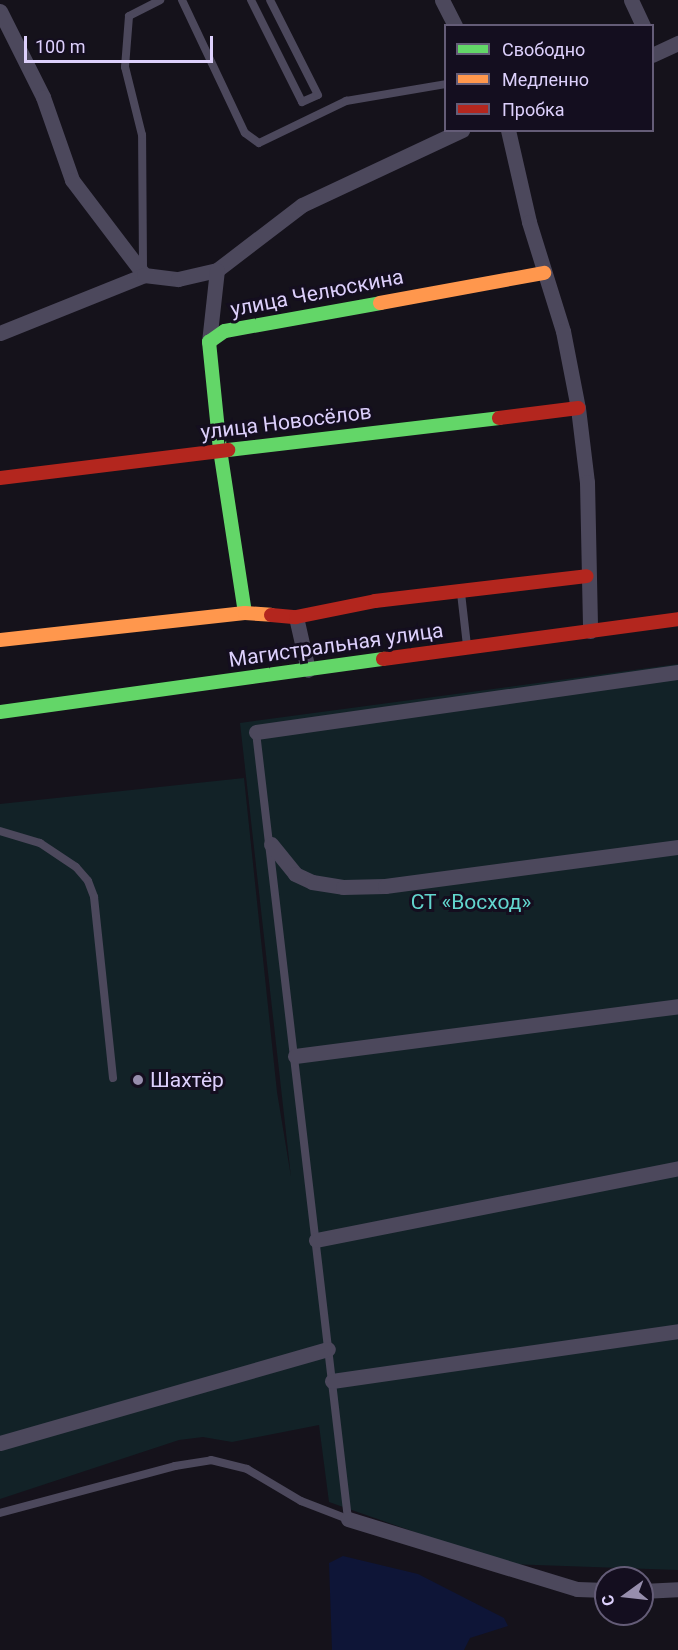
<!DOCTYPE html>
<meta charset="utf-8">
<style>
body{margin:0}
#map{position:relative;width:678px;height:1650px;overflow:hidden;background:#15121b;font-family:Roboto,sans-serif}
div>[style]{position:absolute}
.green>*{inset:0;background:#122227}
.water>*{inset:0;background:#0e1537}
.lane>*{height:8px;margin:-4px;padding:0 4px;transform-origin:4px;border-radius:4px;background:#4c485c}
.street>*{height:15px;margin:-7.5px;padding:0 7.5px;transform-origin:7.5px;border-radius:7.5px;background:#4c485c}
.fast>*{height:14px;margin:-7px;padding:0 7px;transform-origin:7px;border-radius:7px;background:#63d668}
.slow>*{height:14px;margin:-7px;padding:0 7px;transform-origin:7px;border-radius:7px;background:#ff974d}
.jam>*{height:14px;margin:-7px;padding:0 7px;transform-origin:7px;border-radius:7px;background:#b3261e}
.dots>*{width:16px;height:16px;translate:-50% -50%;box-sizing:border-box;border:3px solid #140e1f;border-radius:50%}
span{translate:-50% -50%;white-space:nowrap;text-align:center;line-height:1.15;-webkit-text-stroke:6px #140e1f;paint-order:stroke}
.street-label{font-size:21px;color:#ddd0fc}
.park-label{font-size:21px;color:#62d6ce}
.poi-label{font-size:21px;color:#ddd0fc}
.left{translate:0 -50%;text-align:left}
.legend{position:absolute;left:444px;top:24px;width:210px;height:108px;box-sizing:border-box;background:#140e1f;border:2px solid #645c77;margin:0;padding:8px 10px;list-style:none;font-size:18px;color:#ddd0fc}
.legend li{display:flex;align-items:center;gap:12px;height:30px}
.legend b{width:30px;border:2px solid #645c77}
.north{position:absolute;left:594px;top:1566px;width:60px;height:60px;box-sizing:border-box;background:#140e1f;border:2px solid #645c77;border-radius:50%;rotate:255deg;font-size:16px;font-weight:700;line-height:24px;text-align:center;color:#ddd0fc}
.north::after{content:'';display:block;margin:auto;width:21px;height:27px;background:#978ead;clip-path:polygon(50% 0,100% 100%,50% 72%,0 100%)}
.scale{position:absolute;left:24px;top:36px;width:189px;height:27px;box-sizing:border-box;border:3px solid #ddd0fc;border-top:0;padding-left:8px;font-size:18px;line-height:21px;white-space:nowrap;color:#ddd0fc;-webkit-text-stroke:4px #140e1f;paint-order:stroke}
</style>
<div id="map">
<div class="green">
<i style="clip-path:polygon(678px 664px,678px 1570px,506px 1564px,329px 1502px,319px 1425px,232px 1442px,203px 1437px,179px 1440px,0 1499px,0 804px,244px 778px,277px 1092px,291px 1177px,240px 723px)"></i>
</div>
<div class="water">
<i style="clip-path:polygon(343px 1556px,418px 1574px,504px 1618px,508px 1626px,470px 1638px,464px 1650px,332px 1650px,329px 1563px)"></i>
</div>
<div class="lane">
<i style="left:182px;top:0;width:147px;rotate:64.7deg"></i>
<i style="left:245px;top:133px;width:17px;rotate:36deg"></i>
<i style="left:259px;top:143px;width:97px;rotate:-25.8deg"></i>
<i style="left:346px;top:101px;width:101px;rotate:-9.6deg"></i>
<i style="left:251px;top:0;width:114px;rotate:63.4deg"></i>
<i style="left:302px;top:102px;width:17px;rotate:-24deg"></i>
<i style="left:318px;top:95px;width:106px;rotate:-116.8deg"></i>
<i style="left:143px;top:268px;width:133px;rotate:-90.4deg"></i>
<i style="left:142px;top:135px;width:70px;rotate:-104deg"></i>
<i style="left:125px;top:67px;width:51px;rotate:-85.5deg"></i>
<i style="left:129px;top:16px;width:35px;rotate:-27deg"></i>
<i style="left:461px;top:593px;width:53px;rotate:83.5deg"></i>
<i style="left:0;top:831px;width:42px;rotate:16.7deg"></i>
<i style="left:40px;top:843px;width:43px;rotate:33.7deg"></i>
<i style="left:76px;top:867px;width:18px;rotate:49deg"></i>
<i style="left:88px;top:881px;width:17px;rotate:69deg"></i>
<i style="left:94px;top:897px;width:182px;rotate:84deg"></i>
<i style="left:0;top:1513px;width:181px;rotate:-15deg"></i>
<i style="left:175px;top:1466px;width:36px;rotate:-9deg"></i>
<i style="left:211px;top:1460px;width:37px;rotate:14deg"></i>
<i style="left:247px;top:1469px;width:63px;rotate:30.7deg"></i>
<i style="left:301px;top:1501px;width:50px;rotate:21deg"></i>
<i style="left:348px;top:1519px;width:792px;rotate:-96.67deg"></i>
</div>
<div class="street">
<i style="left:442px;top:0;width:29px;rotate:63deg"></i>
<i style="left:631px;top:0;width:29px;rotate:65deg"></i>
<i style="left:0;top:11px;width:96px;rotate:63.4deg"></i>
<i style="left:43px;top:97px;width:88px;rotate:70.7deg"></i>
<i style="left:72px;top:180px;width:119px;rotate:52.8deg"></i>
<i style="left:652px;top:55px;width:29px;rotate:-25deg"></i>
<i style="left:508px;top:130px;width:94px;rotate:77.1deg"></i>
<i style="left:529px;top:222px;width:114px;rotate:72.7deg"></i>
<i style="left:563px;top:331px;width:78px;rotate:79deg"></i>
<i style="left:578px;top:408px;width:75px;rotate:83.1deg"></i>
<i style="left:587px;top:482px;width:149px;rotate:88.8deg"></i>
<i style="left:0;top:333px;width:155px;rotate:-21.9deg"></i>
<i style="left:144px;top:275px;width:34px;rotate:7deg"></i>
<i style="left:178px;top:279px;width:40px;rotate:-13deg"></i>
<i style="left:217px;top:270px;width:107px;rotate:-37.4deg"></i>
<i style="left:302px;top:205px;width:177px;rotate:-25.1deg"></i>
<i style="left:209px;top:342px;width:72px;rotate:-83.7deg"></i>
<i style="left:296px;top:617px;width:54px;rotate:77.2deg"></i>
<i style="left:256px;top:732px;width:426px;rotate:-8.1deg"></i>
<i style="left:271px;top:844px;width:38px;rotate:51deg"></i>
<i style="left:295px;top:874px;width:19px;rotate:25deg"></i>
<i style="left:312px;top:882px;width:31px;rotate:9deg"></i>
<i style="left:343px;top:887px;width:42px;rotate:-1.4deg"></i>
<i style="left:385px;top:886px;width:296px;rotate:-7.6deg"></i>
<i style="left:295px;top:1056px;width:386px;rotate:-7.4deg"></i>
<i style="left:316px;top:1240px;width:369px;rotate:-11.2deg"></i>
<i style="left:332px;top:1381px;width:350px;rotate:-8.2deg"></i>
<i style="left:0;top:1443px;width:341px;rotate:-16deg"></i>
<i style="left:348px;top:1519px;width:239px;rotate:17deg"></i>
<i style="left:577px;top:1589px;width:29px;rotate:2deg"></i>
<i style="left:642px;top:1591px;width:36px;rotate:-3deg"></i>
</div>
<div class="fast">
<i style="left:228px;top:450px;width:273px;rotate:-6.7deg"></i>
<i style="left:245px;top:613px;width:165px;rotate:-98.7deg"></i>
<i style="left:220px;top:450px;width:109px;rotate:-95.8deg"></i>
<i style="left:209px;top:342px;width:19px;rotate:-35deg"></i>
<i style="left:225px;top:331px;width:158px;rotate:-10.2deg"></i>
<i style="left:0;top:712px;width:387px;rotate:-7.9deg"></i>
</div>
<div class="slow">
<i style="left:380px;top:303px;width:167px;rotate:-10.4deg"></i>
<i style="left:0;top:640px;width:246px;rotate:-6.3deg"></i>
<i style="left:245px;top:613px;width:26px;rotate:4deg"></i>
</div>
<div class="jam">
<i style="left:499px;top:418px;width:80px;rotate:-7.2deg"></i>
<i style="left:0;top:478px;width:230px;rotate:-7deg"></i>
<i style="left:271px;top:615px;width:25px;rotate:5deg"></i>
<i style="left:296px;top:617px;width:81px;rotate:-11.4deg"></i>
<i style="left:375px;top:601px;width:213px;rotate:-6.7deg"></i>
<i style="left:383px;top:659px;width:298px;rotate:-7.7deg"></i>
</div>
<div class="dots">
<i style="left:138px;top:1080px;background:#978ead"></i>
</div>
<div class="street-label">
<span style="left:317px;top:293px;rotate:-11deg">улица Челюскина</span>
<span style="left:286px;top:422px;rotate:-7deg">улица Новосёлов</span>
<span style="left:336px;top:645px;rotate:-8deg">Магистральная улица</span>
</div>
<div class="park-label">
<span style="left:471px;top:902px">СТ «Восход»</span>
</div>
<div class="poi-label">
<span class="left" style="left:150px;top:1080px">Шахтёр</span>
</div>
<ul class="legend">
<li><b style="height:8px;background:#63d668"></b>Свободно</li>
<li><b style="height:8px;background:#ff974d"></b>Медленно</li>
<li><b style="height:8px;background:#b3261e"></b>Пробка</li>
</ul>
<div class="north">С</div>
<div class="scale">100 m</div>
</div>
